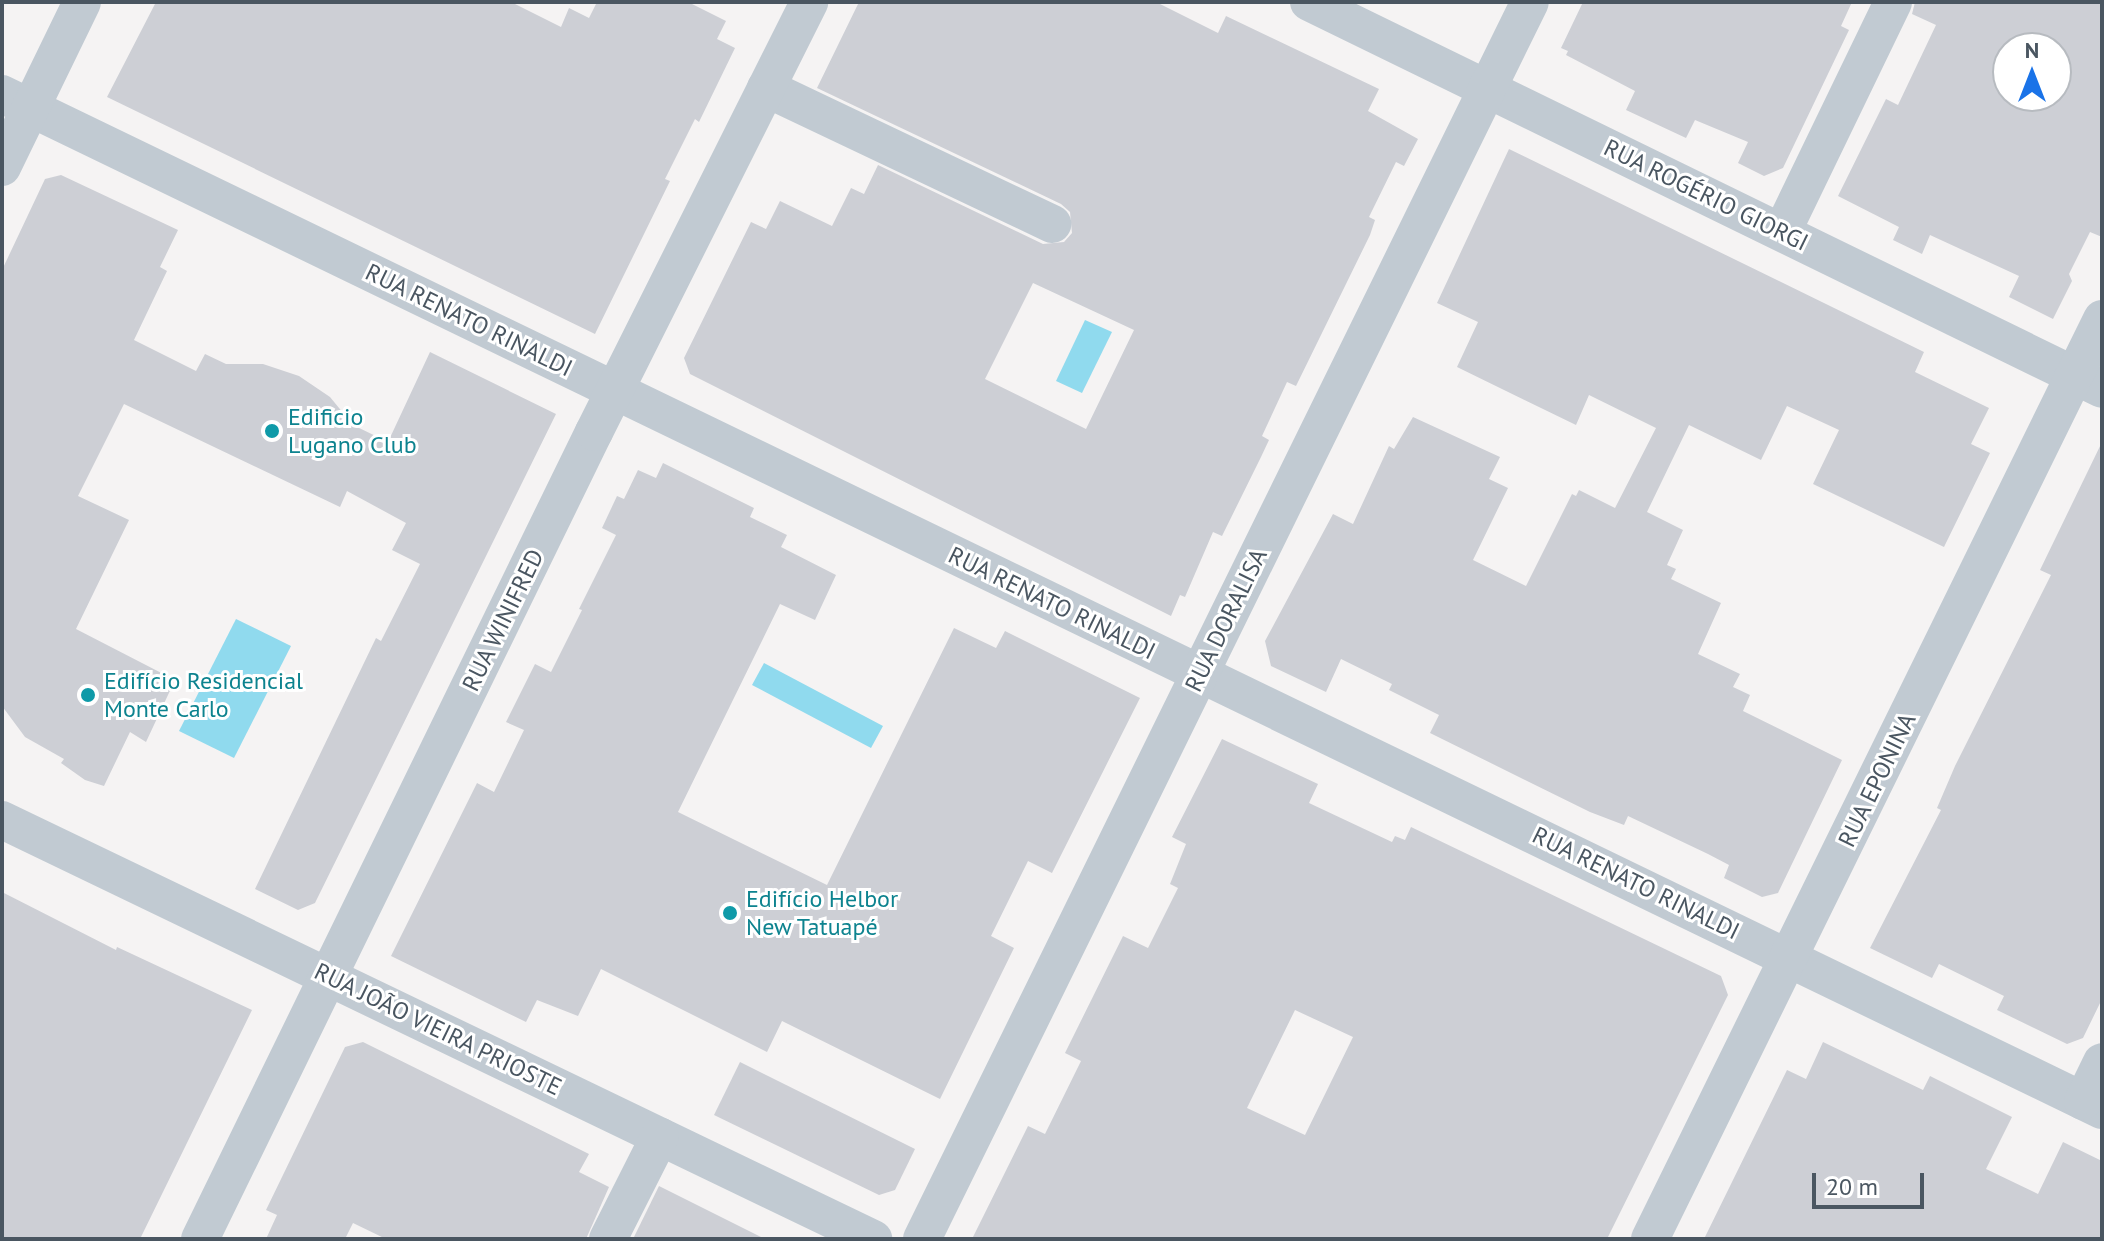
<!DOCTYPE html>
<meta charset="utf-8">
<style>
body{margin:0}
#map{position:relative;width:2104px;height:1241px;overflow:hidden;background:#f5f3f3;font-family:"PT Sans",sans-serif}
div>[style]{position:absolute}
.water>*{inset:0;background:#90daee}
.building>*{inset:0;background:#cdcfd5}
.street>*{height:38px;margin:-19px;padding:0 19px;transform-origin:19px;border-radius:19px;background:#c1cad2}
.dots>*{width:22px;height:22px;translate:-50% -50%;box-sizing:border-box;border:4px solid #fff;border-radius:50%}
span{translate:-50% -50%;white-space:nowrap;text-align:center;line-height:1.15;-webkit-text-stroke:6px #fff;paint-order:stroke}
.street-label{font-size:24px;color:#4a5661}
.culture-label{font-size:24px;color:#0d838f}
.left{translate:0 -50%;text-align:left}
.frame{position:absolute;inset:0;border:4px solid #4a5661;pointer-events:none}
.north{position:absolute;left:1992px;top:32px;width:80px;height:80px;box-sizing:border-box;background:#fff;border:2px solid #b7bbc0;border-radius:50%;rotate:0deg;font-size:22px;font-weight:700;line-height:32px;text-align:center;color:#4a5661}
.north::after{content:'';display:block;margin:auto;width:28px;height:36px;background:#1a73e8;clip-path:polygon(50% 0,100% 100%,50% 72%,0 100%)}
.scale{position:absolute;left:1812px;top:1173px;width:112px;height:36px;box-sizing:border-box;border:4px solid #4a5661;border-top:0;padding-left:10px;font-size:24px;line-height:28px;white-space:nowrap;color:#4a5661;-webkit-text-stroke:6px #fff;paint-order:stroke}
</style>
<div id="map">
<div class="water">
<i style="clip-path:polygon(1085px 320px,1112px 332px,1082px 393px,1056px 381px)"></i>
<i style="clip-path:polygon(236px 619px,291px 646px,234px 758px,179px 731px)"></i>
<i style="clip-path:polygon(764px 663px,883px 726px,871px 748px,752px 685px)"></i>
</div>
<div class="building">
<i style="clip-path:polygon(156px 2px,511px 2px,561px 27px,569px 8px,589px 18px,597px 2px,688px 2px,726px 21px,717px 39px,735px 48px,699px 122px,695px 119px,665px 179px,670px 181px,595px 334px,107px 97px)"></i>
<i style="clip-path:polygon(evenodd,859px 2px,1156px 2px,1218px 33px,1226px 16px,1379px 89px,1368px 111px,1418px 139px,1404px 166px,1396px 162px,1369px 217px,1375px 220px,1370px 235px,1296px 386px,1287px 382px,1262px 436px,1269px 440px,1261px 457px,1222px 536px,1213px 532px,1185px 597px,1180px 595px,1171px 616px,690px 374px,684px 358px,751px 222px,766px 229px,780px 201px,832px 226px,851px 188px,864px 194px,878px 165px,1043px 244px,1064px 242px,1072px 233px,1070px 212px,1061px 204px,817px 88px,859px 2px,1033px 283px,1134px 330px,1086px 429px,985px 379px,1033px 283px)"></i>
<i style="clip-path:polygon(1583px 2px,1852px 2px,1841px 26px,1849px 30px,1783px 168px,1764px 176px,1738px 163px,1748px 142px,1695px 120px,1686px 138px,1626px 110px,1635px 91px,1566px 55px,1568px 51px,1561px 48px)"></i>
<i style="clip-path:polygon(evenodd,1915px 2px,2102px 2px,2102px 237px,2090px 232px,2069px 274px,2072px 281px,2053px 319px,2009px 297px,2019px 276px,1930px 235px,1922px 254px,1893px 240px,1899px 227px,1838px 196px,1886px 99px,1898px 105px,1936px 25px,1912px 14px,1915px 2px,2008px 48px,2056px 48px,2056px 96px,2008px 96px,2008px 48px)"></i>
<i style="clip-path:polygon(1509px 149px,1924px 352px,1915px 372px,1989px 408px,1971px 444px,1990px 453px,1944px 547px,1813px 484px,1839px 430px,1787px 406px,1761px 460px,1689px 425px,1647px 512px,1683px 530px,1667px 565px,1676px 569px,1671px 579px,1721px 603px,1698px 654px,1740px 674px,1733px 687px,1750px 695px,1743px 711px,1842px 760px,1778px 893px,1762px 897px,1724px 878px,1729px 865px,1708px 854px,1628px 816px,1624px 825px,1590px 812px,1430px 733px,1439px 715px,1389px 690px,1392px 684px,1341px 659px,1326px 692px,1271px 666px,1265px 641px,1333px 514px,1353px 524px,1389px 446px,1394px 449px,1413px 417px,1500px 457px,1489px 479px,1508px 488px,1473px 560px,1526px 586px,1572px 494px,1576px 496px,1579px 490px,1615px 508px,1656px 428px,1589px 395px,1576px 425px,1457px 367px,1478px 322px,1437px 303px)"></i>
<i style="clip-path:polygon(61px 175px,178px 230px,160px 267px,167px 271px,134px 340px,196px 371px,205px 354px,226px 364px,263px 364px,299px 376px,330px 397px,353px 425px,388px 442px,430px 352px,556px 414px,315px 903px,298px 910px,255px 889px,376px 638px,381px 641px,420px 564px,392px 550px,406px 523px,347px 491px,340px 507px,124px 404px,78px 496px,129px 520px,76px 629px,175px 680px,146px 742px,130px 732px,104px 786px,85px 780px,61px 763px,64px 759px,25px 737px,2px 706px,2px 270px,45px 179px)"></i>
<i style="clip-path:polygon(2102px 442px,2102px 999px,2083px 1038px,2067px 1044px,1997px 1010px,2004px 996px,1939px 964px,1932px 978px,1870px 948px,1941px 810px,1937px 808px,1955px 766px,2051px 575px,2040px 570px)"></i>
<i style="clip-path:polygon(663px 463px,754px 508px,750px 517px,787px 535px,781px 547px,836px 575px,815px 620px,780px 604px,678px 812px,827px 885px,954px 628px,996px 648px,1005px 631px,1140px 698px,1052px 873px,1028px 861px,991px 936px,1014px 948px,940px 1099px,782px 1021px,767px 1052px,601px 969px,578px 1016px,537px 1000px,526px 1022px,391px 956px,477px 783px,494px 792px,524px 730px,506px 722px,535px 664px,551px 672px,582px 610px,579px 609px,616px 535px,602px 528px,617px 496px,624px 499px,638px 470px,656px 478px)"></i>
<i style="clip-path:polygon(evenodd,1222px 739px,1318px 784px,1309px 803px,1392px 842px,1395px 836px,1405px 840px,1411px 827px,1721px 976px,1728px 995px,1607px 1239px,972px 1239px,1028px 1126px,1045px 1134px,1081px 1061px,1065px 1053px,1123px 936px,1148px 948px,1178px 888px,1170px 884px,1186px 844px,1172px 837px,1222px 739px,1295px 1010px,1353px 1037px,1305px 1135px,1247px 1108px,1295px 1010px)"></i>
<i style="clip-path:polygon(2px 892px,116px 950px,117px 947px,252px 1010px,140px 1239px,2px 1239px)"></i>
<i style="clip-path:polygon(363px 1042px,589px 1154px,579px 1172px,609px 1187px,586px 1239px,386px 1239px,353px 1223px,345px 1239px,266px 1239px,277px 1215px,266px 1210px,345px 1047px)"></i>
<i style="clip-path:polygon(1823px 1042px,1923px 1090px,1930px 1076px,2012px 1117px,1986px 1169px,2038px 1194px,2063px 1142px,2102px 1161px,2102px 1239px,1704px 1239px,1787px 1070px,1806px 1079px)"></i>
<i style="clip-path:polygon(740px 1062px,915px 1149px,895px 1190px,879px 1195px,714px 1115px)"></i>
<i style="clip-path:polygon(659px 1186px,765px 1239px,633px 1239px)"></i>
</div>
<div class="street">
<i style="left:1309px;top:2px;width:882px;rotate:26.01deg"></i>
<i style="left:766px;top:88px;width:317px;rotate:25.4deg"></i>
<i style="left:2px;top:94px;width:2333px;rotate:25.82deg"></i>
<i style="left:2px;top:167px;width:183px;rotate:-64.1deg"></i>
<i style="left:1782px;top:232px;width:255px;rotate:-64.2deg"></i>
<i style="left:2px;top:820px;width:967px;rotate:25.69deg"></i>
<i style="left:2083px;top:1101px;width:43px;rotate:-64deg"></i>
<i style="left:200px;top:1239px;width:898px;rotate:-63.98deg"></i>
<i style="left:594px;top:432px;width:481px;rotate:-63.4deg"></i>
<i style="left:608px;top:1239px;width:115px;rotate:-63.2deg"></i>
<i style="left:922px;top:1239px;width:1378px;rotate:-63.83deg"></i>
<i style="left:1650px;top:1239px;width:1025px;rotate:-63.83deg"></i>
</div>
<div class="dots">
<i style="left:272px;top:431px;background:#0f9aa8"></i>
<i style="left:88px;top:695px;background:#0f9aa8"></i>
<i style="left:730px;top:913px;background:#0f9aa8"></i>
</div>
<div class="street-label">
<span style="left:1706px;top:195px;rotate:26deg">RUA ROGÉRIO GIORGI</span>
<span style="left:469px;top:320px;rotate:26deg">RUA RENATO RINALDI</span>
<span style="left:1052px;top:603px;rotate:26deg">RUA RENATO RINALDI</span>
<span style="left:503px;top:620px;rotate:-64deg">RUA WINIFRED</span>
<span style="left:1226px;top:620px;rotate:-64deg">RUA DORALISA</span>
<span style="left:1877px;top:780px;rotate:-64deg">RUA EPONINA</span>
<span style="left:1636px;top:883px;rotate:26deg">RUA RENATO RINALDI</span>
<span style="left:438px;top:1029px;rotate:26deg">RUA JOÃO VIEIRA PRIOSTE</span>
</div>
<div class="culture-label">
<span class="left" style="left:288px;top:431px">Edificio<br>Lugano Club</span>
<span class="left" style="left:104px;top:695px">Edifício Residencial<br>Monte Carlo</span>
<span class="left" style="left:746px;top:913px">Edifício Helbor<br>New Tatuapé</span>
</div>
<div class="frame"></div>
<div class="north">N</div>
<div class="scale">20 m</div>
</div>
